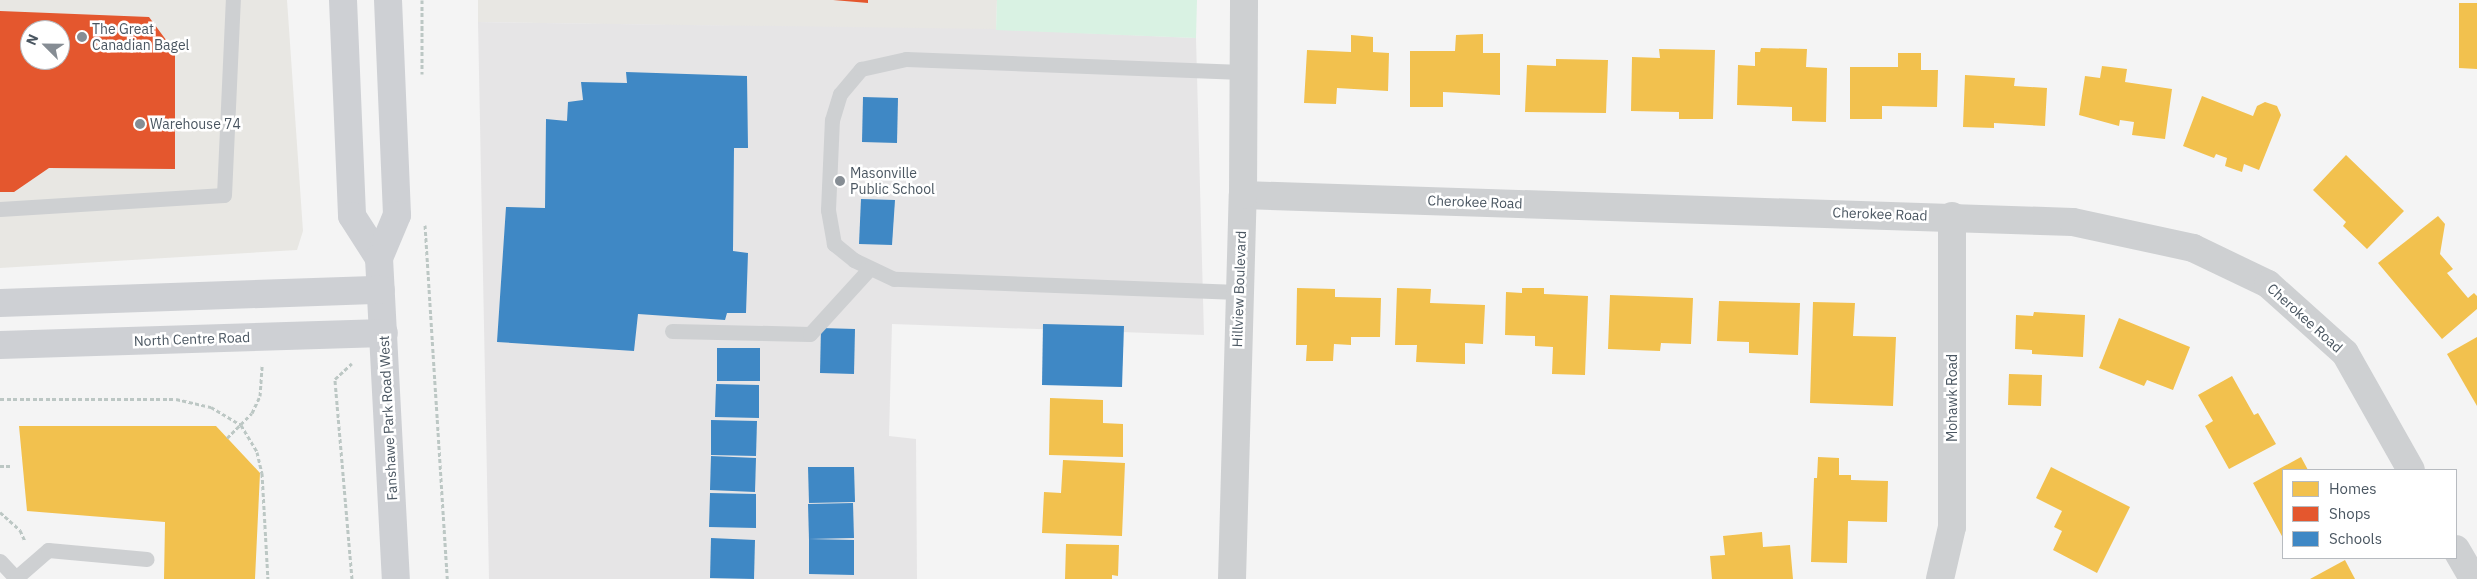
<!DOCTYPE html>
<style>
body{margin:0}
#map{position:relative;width:2477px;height:579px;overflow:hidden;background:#f4f4f4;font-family:"IBM Plex Sans",sans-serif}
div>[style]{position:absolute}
.commercial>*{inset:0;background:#e8e7e3}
.education>*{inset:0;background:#e6e5e6}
.green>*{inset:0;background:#d9f2e3}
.homes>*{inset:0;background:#f2c14e}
.shops>*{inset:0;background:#e4572e}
.schools>*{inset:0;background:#3f88c5}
.path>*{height:3px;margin-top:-1.5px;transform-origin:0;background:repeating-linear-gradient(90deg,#bcc7c4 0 4px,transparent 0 6.5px)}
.lane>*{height:15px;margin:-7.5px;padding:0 7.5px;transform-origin:7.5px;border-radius:7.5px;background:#ced0d2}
.street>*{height:28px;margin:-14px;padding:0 14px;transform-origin:14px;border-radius:14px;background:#ced0d2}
.secondary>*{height:28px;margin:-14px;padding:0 14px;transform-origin:14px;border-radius:14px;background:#ced0d4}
.dots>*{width:14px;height:14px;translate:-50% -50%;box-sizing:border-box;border:2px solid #fff;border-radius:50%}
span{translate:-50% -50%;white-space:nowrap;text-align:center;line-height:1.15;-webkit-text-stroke:5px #fff;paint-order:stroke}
.poi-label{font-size:14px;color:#4a5661}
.left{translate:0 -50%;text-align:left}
.street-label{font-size:14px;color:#4a5661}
.legend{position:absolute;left:2282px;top:469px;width:175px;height:90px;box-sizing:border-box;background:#fff;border:1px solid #b7bbc0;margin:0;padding:6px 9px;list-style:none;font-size:15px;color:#4a5661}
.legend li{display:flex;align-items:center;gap:10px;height:25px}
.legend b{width:25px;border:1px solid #b7bbc0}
.north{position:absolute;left:20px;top:20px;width:50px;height:50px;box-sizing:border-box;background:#fff;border:1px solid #b7bbc0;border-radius:50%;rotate:293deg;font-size:14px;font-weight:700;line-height:20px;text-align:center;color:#4a5661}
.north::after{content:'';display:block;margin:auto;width:18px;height:22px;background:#868d94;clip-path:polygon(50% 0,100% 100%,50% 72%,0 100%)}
</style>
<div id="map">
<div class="commercial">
<i style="clip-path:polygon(evenodd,0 0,287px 0,303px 231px,297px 250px,0 268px,0 0,30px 30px,60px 30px,60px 60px,30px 60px,30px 30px)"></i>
<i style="clip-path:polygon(478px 0,997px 0,996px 30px,478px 22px)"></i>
</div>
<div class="education">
<i style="clip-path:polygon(478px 22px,992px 29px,1196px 38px,1204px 335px,892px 324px,889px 436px,916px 439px,917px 579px,489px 579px)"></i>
</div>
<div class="green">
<i style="clip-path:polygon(997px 0,1197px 0,1196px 38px,996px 30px)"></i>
</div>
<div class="homes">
<i style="clip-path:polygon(2459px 3px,2477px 3px,2477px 69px,2459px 68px)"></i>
<i style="clip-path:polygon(1483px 34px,1483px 53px,1500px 53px,1500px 95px,1443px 92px,1443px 107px,1410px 107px,1410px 51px,1455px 51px,1456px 35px)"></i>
<i style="clip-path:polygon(1351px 35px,1373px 37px,1373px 52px,1389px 53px,1388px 91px,1337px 88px,1336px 104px,1304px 103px,1307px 50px,1351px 52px)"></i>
<i style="clip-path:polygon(1761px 48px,1807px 49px,1806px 67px,1827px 68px,1826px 122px,1792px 121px,1792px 107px,1737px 105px,1738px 65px,1755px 66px,1755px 52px,1760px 52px)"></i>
<i style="clip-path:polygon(1659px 49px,1715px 50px,1713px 119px,1679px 119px,1679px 112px,1631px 111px,1632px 57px,1660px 58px)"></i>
<i style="clip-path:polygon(1898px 53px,1921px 53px,1921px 70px,1938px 70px,1937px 107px,1882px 106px,1882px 119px,1850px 119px,1850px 67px,1898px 67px)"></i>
<i style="clip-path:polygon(1556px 59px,1608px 60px,1606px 113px,1525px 112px,1527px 65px,1556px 66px)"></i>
<i style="clip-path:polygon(2102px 66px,2127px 69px,2125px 82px,2172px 89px,2165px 139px,2132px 135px,2134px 122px,2120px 120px,2119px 126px,2079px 115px,2085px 76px,2100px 78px)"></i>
<i style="clip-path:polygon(1965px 75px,2015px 78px,2014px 86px,2047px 88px,2045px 126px,1994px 123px,1994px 128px,1963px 127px)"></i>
<i style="clip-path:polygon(2202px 96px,2253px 116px,2257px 106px,2265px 102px,2277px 106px,2281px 115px,2259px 170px,2244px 164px,2242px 172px,2225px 166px,2227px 158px,2216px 154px,2214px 158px,2183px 146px)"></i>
<i style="clip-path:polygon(2346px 155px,2404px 211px,2367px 249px,2343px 226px,2346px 222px,2313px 190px)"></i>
<i style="clip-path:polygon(2438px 216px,2445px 224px,2440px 254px,2453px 269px,2447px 273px,2468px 298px,2474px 293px,2477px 296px,2477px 309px,2442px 339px,2378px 263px)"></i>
<i style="clip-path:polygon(1297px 288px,1335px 289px,1335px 297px,1381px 298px,1380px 337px,1351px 337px,1351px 345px,1334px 344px,1333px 361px,1306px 361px,1307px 345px,1296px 345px)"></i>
<i style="clip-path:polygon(1397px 288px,1431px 289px,1430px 303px,1485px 305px,1483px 344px,1465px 343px,1465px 364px,1416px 362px,1417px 345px,1395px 345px)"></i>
<i style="clip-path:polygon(1522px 288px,1544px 288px,1544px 294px,1588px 296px,1585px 375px,1552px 374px,1553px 347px,1535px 346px,1535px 336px,1505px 335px,1506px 292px,1522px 293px)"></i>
<i style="clip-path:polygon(1610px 295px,1693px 298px,1691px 344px,1661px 343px,1660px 351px,1608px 349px)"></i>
<i style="clip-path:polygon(1719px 301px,1800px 303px,1798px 355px,1749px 353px,1749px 342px,1717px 341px)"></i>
<i style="clip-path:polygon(1813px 302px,1855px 303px,1853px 336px,1896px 337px,1893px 406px,1810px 403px)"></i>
<i style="clip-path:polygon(2034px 312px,2085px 315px,2083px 357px,2032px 354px,2032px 350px,2015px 349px,2016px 315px,2033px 316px)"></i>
<i style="clip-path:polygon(2119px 318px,2190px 347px,2173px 390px,2147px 380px,2144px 386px,2099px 368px)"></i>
<i style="clip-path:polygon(2477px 337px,2477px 406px,2447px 354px)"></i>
<i style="clip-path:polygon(2009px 374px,2042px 375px,2041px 406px,2008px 405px)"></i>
<i style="clip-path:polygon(2232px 376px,2254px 415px,2258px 413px,2276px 444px,2229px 469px,2205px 426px,2213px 421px,2198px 395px)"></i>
<i style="clip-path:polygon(1050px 398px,1103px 400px,1103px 423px,1123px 424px,1123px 457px,1049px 455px)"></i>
<i style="clip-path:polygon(19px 426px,216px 426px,260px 473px,255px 579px,164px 579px,165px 522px,27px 511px)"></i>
<i style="clip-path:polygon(1818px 457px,1839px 458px,1839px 475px,1851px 475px,1851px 480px,1888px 481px,1887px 522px,1848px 521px,1847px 563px,1811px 562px,1814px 478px,1817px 478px)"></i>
<i style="clip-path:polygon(2301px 457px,2308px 470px,2283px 470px,2283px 538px,2253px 483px)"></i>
<i style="clip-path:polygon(1063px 460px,1125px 463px,1122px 536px,1042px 533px,1044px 492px,1061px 493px)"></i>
<i style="clip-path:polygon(2051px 467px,2130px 507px,2097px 573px,2053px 550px,2062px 531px,2054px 527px,2062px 511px,2036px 498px)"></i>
<i style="clip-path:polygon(1762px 532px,1763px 547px,1790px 545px,1793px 579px,1712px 579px,1710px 556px,1725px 555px,1723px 536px)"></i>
<i style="clip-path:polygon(1066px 544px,1119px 545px,1118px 576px,1112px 575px,1112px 579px,1065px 579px)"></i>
<i style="clip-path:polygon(2345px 560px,2355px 579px,2310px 579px)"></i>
</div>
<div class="shops">
<i style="clip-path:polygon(833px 0,868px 0,868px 3px)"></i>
<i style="clip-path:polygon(evenodd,0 11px,149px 17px,175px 52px,175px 169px,49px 168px,14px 192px,0 192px,0 11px,30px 30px,60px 30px,60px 60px,30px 60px,30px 30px)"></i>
</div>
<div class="schools">
<i style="clip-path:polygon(626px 72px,747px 76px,748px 148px,734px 148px,733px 251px,748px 253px,746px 313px,727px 313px,725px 320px,638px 314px,634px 351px,497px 342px,506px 207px,545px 208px,546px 119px,567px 121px,568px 102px,583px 100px,581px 82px,627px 83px)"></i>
<i style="clip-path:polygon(863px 97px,898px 98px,897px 143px,862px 142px)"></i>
<i style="clip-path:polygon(861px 199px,895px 200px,892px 245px,859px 244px)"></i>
<i style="clip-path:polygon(1043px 324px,1124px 326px,1122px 387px,1042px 385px)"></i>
<i style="clip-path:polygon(821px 328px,855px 329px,854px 374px,820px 373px)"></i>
<i style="clip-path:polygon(717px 348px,760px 348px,760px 381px,717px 381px)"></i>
<i style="clip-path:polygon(716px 384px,759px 385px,759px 418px,715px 417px)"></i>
<i style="clip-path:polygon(711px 420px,757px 421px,756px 456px,711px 455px)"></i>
<i style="clip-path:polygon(711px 456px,756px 458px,755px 492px,710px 490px)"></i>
<i style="clip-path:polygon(808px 467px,854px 467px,855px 502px,809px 503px)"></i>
<i style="clip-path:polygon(710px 493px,756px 494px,756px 528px,709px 527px)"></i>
<i style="clip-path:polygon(853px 503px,854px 538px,809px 539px,808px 504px)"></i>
<i style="clip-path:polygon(711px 538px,755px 540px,754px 579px,710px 578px)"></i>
<i style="clip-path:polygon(809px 539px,854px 540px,854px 575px,809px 574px)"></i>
</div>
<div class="path">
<i style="left:422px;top:0;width:74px;rotate:90deg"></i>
<i style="left:425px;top:225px;width:355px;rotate:86.4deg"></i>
<i style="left:0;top:399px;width:176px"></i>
<i style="left:176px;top:399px;width:36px;rotate:13deg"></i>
<i style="left:211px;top:407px;width:35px;rotate:31deg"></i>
<i style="left:241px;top:425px;width:31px;rotate:59deg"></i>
<i style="left:257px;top:452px;width:22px;rotate:77deg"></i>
<i style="left:262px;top:473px;width:106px;rotate:86.8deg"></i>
<i style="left:227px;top:438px;width:35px;rotate:-45deg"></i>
<i style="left:252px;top:413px;width:19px;rotate:-65deg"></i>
<i style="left:260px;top:396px;width:30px;rotate:-86deg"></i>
<i style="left:0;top:466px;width:12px"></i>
<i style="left:0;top:512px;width:27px;rotate:42deg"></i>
<i style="left:20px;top:530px;width:12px;rotate:66deg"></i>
<i style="left:352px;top:579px;width:201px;rotate:-94.9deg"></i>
<i style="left:335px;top:379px;width:23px;rotate:-43deg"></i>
</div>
<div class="lane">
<i style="left:0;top:209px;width:224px;rotate:-3.6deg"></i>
<i style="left:224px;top:195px;width:195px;rotate:-87.4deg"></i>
<i style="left:1238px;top:292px;width:344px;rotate:-177.8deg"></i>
<i style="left:894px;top:279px;width:44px;rotate:-154.6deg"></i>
<i style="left:854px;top:260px;width:26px;rotate:-141deg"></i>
<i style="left:834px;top:244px;width:35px;rotate:-100deg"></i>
<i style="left:828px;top:210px;width:90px;rotate:-87.5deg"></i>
<i style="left:832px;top:120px;width:27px;rotate:-73deg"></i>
<i style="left:840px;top:94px;width:33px;rotate:-50deg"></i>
<i style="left:861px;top:69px;width:46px;rotate:-12.5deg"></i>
<i style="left:906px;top:59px;width:336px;rotate:2.2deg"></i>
<i style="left:672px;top:331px;width:138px;rotate:1.2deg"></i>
<i style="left:810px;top:334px;width:89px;rotate:-47.7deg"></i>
<i style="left:0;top:561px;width:25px;rotate:47deg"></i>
<i style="left:17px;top:577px;width:41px;rotate:-41.1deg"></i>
<i style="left:48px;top:550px;width:99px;rotate:5.2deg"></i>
</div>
<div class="street">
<i style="left:1243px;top:195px;width:830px;rotate:1.86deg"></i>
<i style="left:2073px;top:222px;width:123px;rotate:12.2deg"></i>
<i style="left:2193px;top:248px;width:83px;rotate:25.6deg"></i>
<i style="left:2268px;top:284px;width:103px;rotate:41.9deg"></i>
<i style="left:2345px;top:353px;width:134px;rotate:60.6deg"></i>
<i style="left:2456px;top:549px;width:34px;rotate:60deg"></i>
<i style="left:1232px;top:579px;width:384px;rotate:-88.4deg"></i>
<i style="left:1243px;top:195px;width:195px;rotate:-89.7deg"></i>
<i style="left:1940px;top:579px;width:53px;rotate:-77deg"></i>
<i style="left:1952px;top:527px;width:311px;rotate:-90deg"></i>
</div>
<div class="secondary">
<i style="left:343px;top:0;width:216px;rotate:87.6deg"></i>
<i style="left:352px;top:216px;width:50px;rotate:57.3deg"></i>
<i style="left:388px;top:0;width:215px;rotate:87.6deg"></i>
<i style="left:397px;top:215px;width:47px;rotate:112.7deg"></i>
<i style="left:379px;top:258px;width:321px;rotate:87deg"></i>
<i style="left:0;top:303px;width:381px;rotate:-2deg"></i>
<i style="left:0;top:345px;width:384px;rotate:-1.8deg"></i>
</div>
<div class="dots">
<i style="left:82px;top:37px;background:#868d94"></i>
<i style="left:140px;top:124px;background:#868d94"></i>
<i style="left:840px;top:181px;background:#868d94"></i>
</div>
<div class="poi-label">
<span class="left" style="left:92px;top:37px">The Great<br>Canadian Bagel</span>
<span class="left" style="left:150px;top:124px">Warehouse 74</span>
<span class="left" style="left:850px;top:181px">Masonville<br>Public School</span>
</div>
<div class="street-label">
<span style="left:1475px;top:202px;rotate:2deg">Cherokee Road</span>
<span style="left:1880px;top:214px;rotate:2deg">Cherokee Road</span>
<span style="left:1239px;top:289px;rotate:-88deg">Hillview Boulevard</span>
<span style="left:2305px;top:318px;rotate:42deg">Cherokee Road</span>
<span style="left:192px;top:339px;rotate:-2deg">North Centre Road</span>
<span style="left:1952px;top:398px;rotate:-90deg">Mohawk Road</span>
<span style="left:388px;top:418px;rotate:-93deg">Fanshawe Park Road West</span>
</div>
<ul class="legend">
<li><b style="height:14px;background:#f2c14e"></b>Homes</li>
<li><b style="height:14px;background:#e4572e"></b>Shops</li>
<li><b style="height:14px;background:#3f88c5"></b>Schools</li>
</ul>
<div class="north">N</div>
</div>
